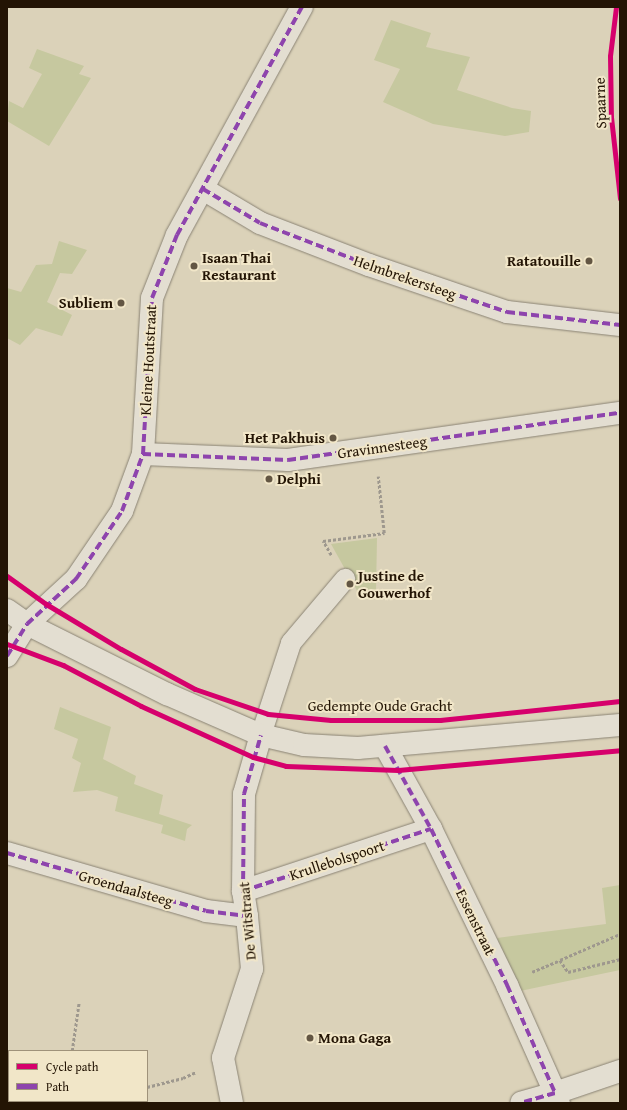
<!DOCTYPE html>
<style>
body{margin:0}
#map{position:relative;width:627px;height:1110px;overflow:hidden;background:#dbd2b9;font-family:"Gentium Book Plus",serif}
div>[style]{position:absolute}
.green>*{inset:0;background:#c6c89f}
.path>*{height:2.5px;margin-top:-1.25px;transform-origin:0;background:repeating-linear-gradient(90deg,#9e988e 0 3px,transparent 0 5px)}
.roads{filter:drop-shadow(0 0 1px #8a8374) drop-shadow(0 0 1px #8a8374)}
.service>*{height:20px;margin:-10px;padding:0 10px;transform-origin:10px;border-radius:10px;background:#e3ded1}
.pedestrian>*{height:22px;margin:-11px;padding:0 11px;transform-origin:11px;border-radius:11px;background:#e3ded1}
.minor>*{height:22px;margin:-11px;padding:0 11px;transform-origin:11px;border-radius:11px;background:#e3ded1}
.tertiary>*{height:22px;margin:-11px;padding:0 11px;transform-origin:11px;border-radius:11px;background:#e3ded1}
.quiet>*{height:4px;margin-top:-2px;transform-origin:0;background:repeating-linear-gradient(90deg,#8e44ad 0 8px,transparent 0 12px)}
.cycleway>*{height:5px;margin:-2.5px;padding:0 2.5px;transform-origin:2.5px;border-radius:2.5px;background:#d6006c}
.dots>*{width:11px;height:11px;translate:-50% -50%;box-sizing:border-box;border:2px solid #f1e6c8;border-radius:50%}
span{translate:-50% -50%;white-space:nowrap;text-align:center;line-height:1.15;-webkit-text-stroke:4px #f1e6c8;paint-order:stroke}
.street-label{font-size:15px;color:#231404}
.poi-label{font-size:15px;color:#231404;font-weight:700}
.left{translate:0 -50%;text-align:left}
.right{translate:-100% -50%;text-align:right}
.frame{position:absolute;inset:0;border:8px solid #231404;pointer-events:none}
.legend{position:absolute;left:8px;top:1050px;width:140px;height:52px;box-sizing:border-box;background:#f1e6c8;border:1px solid #9f927a;margin:0;padding:5px 7px;list-style:none;font-size:12px;color:#231404}
.legend li{display:flex;align-items:center;gap:8px;height:20px}
.legend b{width:20px;border:1px solid #9f927a}
</style>
<div id="map">
<div class="green">
<i style="clip-path:polygon(391px 20px,431px 33px,426px 47px,470px 57px,457px 90px,512px 108px,531px 111px,529px 132px,505px 136px,433px 124px,383px 102px,400px 69px,374px 60px)"></i>
<i style="clip-path:polygon(37px 49px,84px 66px,79px 74px,91px 78px,49px 146px,7px 121px,9px 101px,23px 108px,42px 74px,29px 68px)"></i>
<i style="clip-path:polygon(59px 241px,87px 250px,72px 274px,60px 273px,47px 302px,72px 315px,62px 336px,36px 328px,20px 345px,7px 338px,7px 288px,21px 292px,36px 265px,52px 264px)"></i>
<i style="clip-path:polygon(377px 538px,376px 592px,360px 596px,331px 544px)"></i>
<i style="clip-path:polygon(60px 707px,111px 727px,103px 759px,136px 776px,134px 784px,163px 795px,159px 814px,192px 825px,187px 829px,185px 841px,161px 833px,163px 825px,115px 811px,118px 797px,97px 790px,73px 792px,81px 763px,72px 758px,78px 739px,54px 729px)"></i>
<i style="clip-path:polygon(620px 885px,620px 970px,520px 991px,497px 938px,606px 924px,602px 888px)"></i>
<i style="clip-path:polygon(65px 1101px,95px 1101px,95px 1103px,65px 1103px)"></i>
</div>
<div class="path">
<i style="left:331px;top:555px;width:16px;rotate:-120deg"></i>
<i style="left:323px;top:541px;width:62px;rotate:-7.5deg"></i>
<i style="left:384px;top:533px;width:57px;rotate:-96deg"></i>
<i style="left:560px;top:960px;width:65px;rotate:-23.4deg"></i>
<i style="left:532px;top:972px;width:30px;rotate:-23deg"></i>
<i style="left:560px;top:960px;width:14px;rotate:56deg"></i>
<i style="left:568px;top:972px;width:54px;rotate:-14deg"></i>
<i style="left:72px;top:1051px;width:49px;rotate:-81.9deg"></i>
<i style="left:147px;top:1087px;width:37px;rotate:-14deg"></i>
<i style="left:183px;top:1078px;width:14px;rotate:-25deg"></i>
<i style="left:95px;top:1101px;width:2px;rotate:90deg"></i>
<i style="left:65px;top:1103px;width:2px;rotate:-90deg"></i>
</div>
<div class="roads">
<div class="service">
<i style="left:261px;top:735px;width:97px;rotate:-71.9deg"></i>
<i style="left:291px;top:643px;width:84px;rotate:-49.8deg"></i>
</div>
<div class="pedestrian">
<i style="left:203px;top:189px;width:66px;rotate:30.8deg"></i>
<i style="left:260px;top:223px;width:117px;rotate:21.1deg"></i>
<i style="left:369px;top:265px;width:146px;rotate:18.8deg"></i>
<i style="left:507px;top:312px;width:114px;rotate:6.6deg"></i>
<i style="left:143px;top:454px;width:145px;rotate:2.4deg"></i>
<i style="left:288px;top:460px;width:335px;rotate:-8.1deg"></i>
<i style="left:7px;top:656px;width:38px;rotate:-58deg"></i>
<i style="left:27px;top:624px;width:67px;rotate:-42.6deg"></i>
<i style="left:76px;top:579px;width:82px;rotate:-55.9deg"></i>
<i style="left:122px;top:511px;width:61px;rotate:-69.8deg"></i>
<i style="left:143px;top:454px;width:156px;rotate:-86.7deg"></i>
<i style="left:152px;top:298px;width:68px;rotate:-68.4deg"></i>
<i style="left:177px;top:235px;width:260px;rotate:-61.3deg"></i>
<i style="left:385px;top:746px;width:95px;rotate:61deg"></i>
<i style="left:431px;top:829px;width:174px;rotate:64deg"></i>
<i style="left:507px;top:985px;width:118px;rotate:66deg"></i>
<i style="left:555px;top:1093px;width:35px;rotate:164deg"></i>
<i style="left:7px;top:853px;width:207px;rotate:16.2deg"></i>
<i style="left:206px;top:911px;width:41px;rotate:7deg"></i>
<i style="left:247px;top:916px;width:25px;rotate:-99deg"></i>
<i style="left:243px;top:891px;width:97px;rotate:-89.4deg"></i>
<i style="left:244px;top:794px;width:61px;rotate:-73.9deg"></i>
<i style="left:243px;top:891px;width:198px;rotate:-18.3deg"></i>
</div>
<div class="minor">
<i style="left:232px;top:1103px;width:46px;rotate:-101.3deg"></i>
<i style="left:223px;top:1058px;width:94px;rotate:-72deg"></i>
<i style="left:252px;top:969px;width:53px;rotate:-95.4deg"></i>
<i style="left:559px;top:1103px;width:11px;rotate:-112deg"></i>
<i style="left:555px;top:1093px;width:69px;rotate:-18.7deg"></i>
</div>
<div class="tertiary">
<i style="left:7px;top:610px;width:24px;rotate:35deg"></i>
<i style="left:27px;top:624px;width:157px;rotate:26.6deg"></i>
<i style="left:167px;top:694px;width:103px;rotate:23.6deg"></i>
<i style="left:261px;top:735px;width:44px;rotate:13.1deg"></i>
<i style="left:304px;top:745px;width:54px;rotate:3.2deg"></i>
<i style="left:358px;top:748px;width:263px;rotate:-5deg"></i>
</div>
</div>
<div class="quiet">
<i style="left:203px;top:189px;width:66px;rotate:30.8deg"></i>
<i style="left:260px;top:223px;width:117px;rotate:21.1deg"></i>
<i style="left:369px;top:265px;width:146px;rotate:18.8deg"></i>
<i style="left:507px;top:312px;width:114px;rotate:6.6deg"></i>
<i style="left:143px;top:454px;width:145px;rotate:2.4deg"></i>
<i style="left:288px;top:460px;width:335px;rotate:-8.1deg"></i>
<i style="left:7px;top:656px;width:38px;rotate:-58deg"></i>
<i style="left:27px;top:624px;width:67px;rotate:-42.6deg"></i>
<i style="left:76px;top:579px;width:82px;rotate:-55.9deg"></i>
<i style="left:122px;top:511px;width:61px;rotate:-69.8deg"></i>
<i style="left:143px;top:454px;width:156px;rotate:-86.7deg"></i>
<i style="left:152px;top:298px;width:68px;rotate:-68.4deg"></i>
<i style="left:177px;top:235px;width:260px;rotate:-61.3deg"></i>
<i style="left:385px;top:746px;width:95px;rotate:61deg"></i>
<i style="left:431px;top:829px;width:174px;rotate:64deg"></i>
<i style="left:507px;top:985px;width:118px;rotate:66deg"></i>
<i style="left:555px;top:1093px;width:35px;rotate:164deg"></i>
<i style="left:7px;top:853px;width:207px;rotate:16.2deg"></i>
<i style="left:206px;top:911px;width:41px;rotate:7deg"></i>
<i style="left:247px;top:916px;width:25px;rotate:-99deg"></i>
<i style="left:243px;top:891px;width:97px;rotate:-89.4deg"></i>
<i style="left:244px;top:794px;width:61px;rotate:-73.9deg"></i>
<i style="left:243px;top:891px;width:198px;rotate:-18.3deg"></i>
</div>
<div class="cycleway">
<i style="left:616px;top:7px;width:49px;rotate:97deg"></i>
<i style="left:610px;top:56px;width:61px;rotate:89.1deg"></i>
<i style="left:611px;top:117px;width:82px;rotate:83.7deg"></i>
<i style="left:7px;top:576px;width:48px;rotate:35.7deg"></i>
<i style="left:46px;top:604px;width:87px;rotate:31deg"></i>
<i style="left:121px;top:649px;width:84px;rotate:28.4deg"></i>
<i style="left:195px;top:689px;width:77px;rotate:18.9deg"></i>
<i style="left:268px;top:714px;width:63px;rotate:5.4deg"></i>
<i style="left:331px;top:720px;width:109px"></i>
<i style="left:440px;top:720px;width:181px;rotate:-6deg"></i>
<i style="left:7px;top:644px;width:60px;rotate:20.6deg"></i>
<i style="left:63px;top:665px;width:88px;rotate:27.7deg"></i>
<i style="left:141px;top:706px;width:123px;rotate:24.5deg"></i>
<i style="left:253px;top:757px;width:34px;rotate:15deg"></i>
<i style="left:286px;top:766px;width:112px;rotate:2deg"></i>
<i style="left:398px;top:770px;width:223px;rotate:-5.1deg"></i>
</div>
<div class="dots">
<i style="left:589px;top:261px;background:#635643"></i>
<i style="left:194px;top:266px;background:#635643"></i>
<i style="left:121px;top:303px;background:#635643"></i>
<i style="left:333px;top:438px;background:#635643"></i>
<i style="left:269px;top:479px;background:#635643"></i>
<i style="left:350px;top:584px;background:#635643"></i>
<i style="left:310px;top:1038px;background:#635643"></i>
</div>
<div class="street-label">
<span style="left:600px;top:103px;rotate:-92deg">Spaarne</span>
<span style="left:405px;top:277px;rotate:19deg">Helmbrekersteeg</span>
<span style="left:148px;top:360px;rotate:-87deg">Kleine Houtstraat</span>
<span style="left:382px;top:447px;rotate:-8deg">Gravinnesteeg</span>
<span style="left:380px;top:706px">Gedempte Oude Gracht</span>
<span style="left:337px;top:860px;rotate:-18deg">Krullebolspoort</span>
<span style="left:126px;top:888px;rotate:16deg">Groendaalsteeg</span>
<span style="left:247px;top:921px;rotate:-95deg">De Witstraat</span>
<span style="left:476px;top:922px;rotate:64deg">Essenstraat</span>
</div>
<div class="poi-label">
<span class="left" style="left:202px;top:266px">Isaan Thai<br>Restaurant</span>
<span class="right" style="left:581px;top:261px">Ratatouille</span>
<span class="right" style="left:113px;top:303px">Subliem</span>
<span class="right" style="left:325px;top:438px">Het Pakhuis</span>
<span class="left" style="left:277px;top:479px">Delphi</span>
<span class="left" style="left:358px;top:584px">Justine de<br>Gouwerhof</span>
<span class="left" style="left:318px;top:1038px">Mona Gaga</span>
</div>
<div class="frame"></div>
<ul class="legend">
<li><b style="height:5px;background:#d6006c"></b>Cycle path</li>
<li><b style="height:5px;background:#8e44ad"></b>Path</li>
</ul>
</div>
